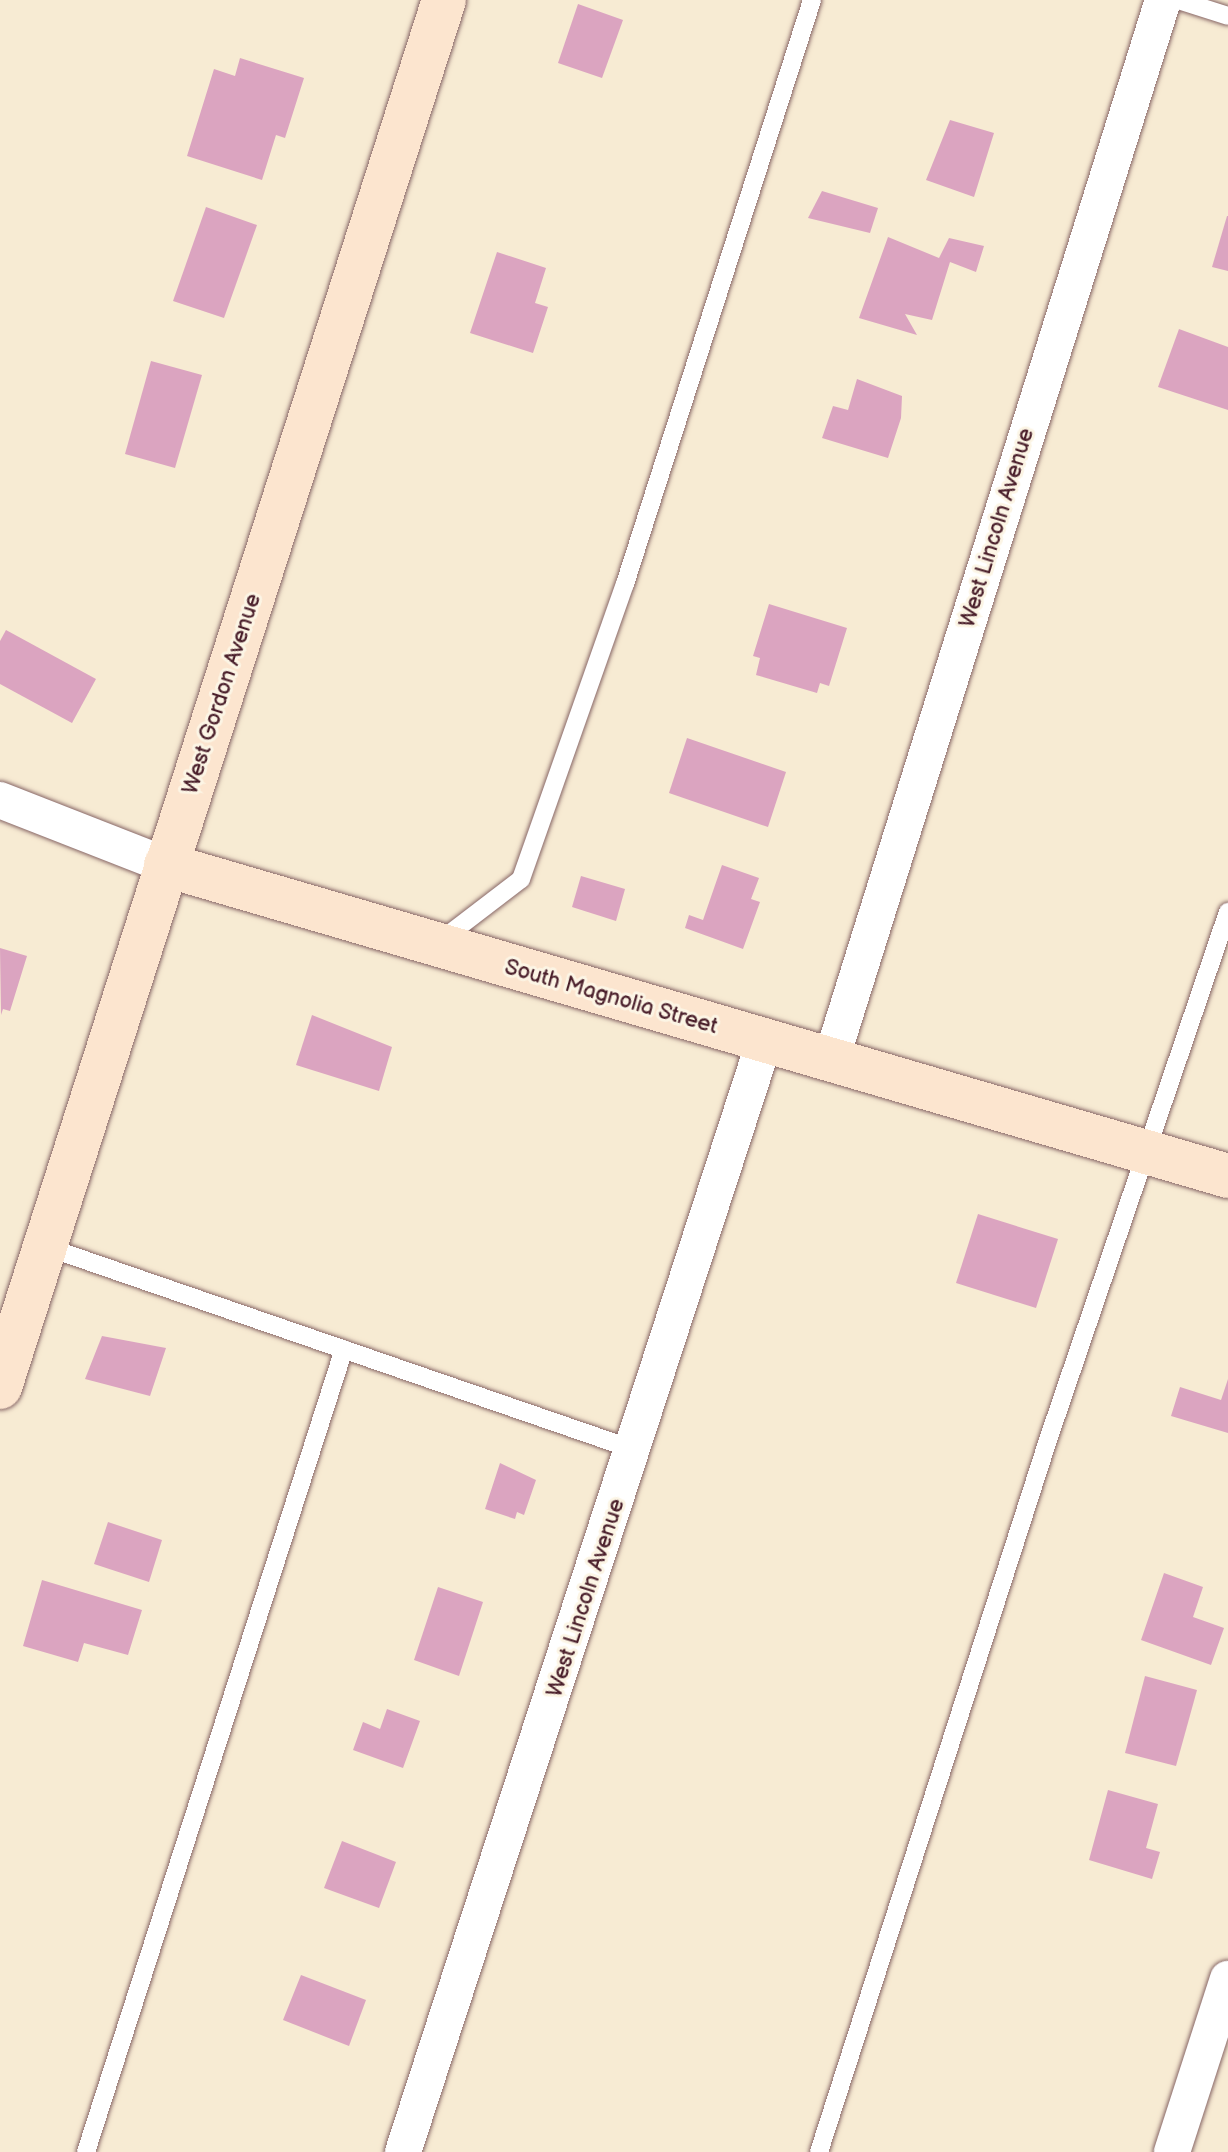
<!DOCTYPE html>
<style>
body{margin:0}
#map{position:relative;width:1228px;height:2152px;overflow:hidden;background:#f7ebd3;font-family:"Balsamiq Sans",sans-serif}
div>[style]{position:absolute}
.building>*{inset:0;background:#dba4c0}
.roads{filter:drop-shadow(0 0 2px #876666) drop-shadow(0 0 2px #876666)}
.lane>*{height:18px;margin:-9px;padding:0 9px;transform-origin:9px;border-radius:9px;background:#fff}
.street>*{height:36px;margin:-18px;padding:0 18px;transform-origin:18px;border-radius:18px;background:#fff}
.secondary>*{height:44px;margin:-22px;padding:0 22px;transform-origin:22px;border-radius:22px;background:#fce5cf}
span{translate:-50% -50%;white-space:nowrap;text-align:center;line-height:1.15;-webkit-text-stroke:6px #fcf5e5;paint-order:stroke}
.street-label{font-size:22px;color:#4a1f2b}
</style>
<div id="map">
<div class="building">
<i style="clip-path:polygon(578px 4px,623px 20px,602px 78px,558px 63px)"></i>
<i style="clip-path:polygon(240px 58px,304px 78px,285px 138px,276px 135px,262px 180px,187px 156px,214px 69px,235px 76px)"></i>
<i style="clip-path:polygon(950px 120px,994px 133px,974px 197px,926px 180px)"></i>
<i style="clip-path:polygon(822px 191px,878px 208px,870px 233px,808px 218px)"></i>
<i style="clip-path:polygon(206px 207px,257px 225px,224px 318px,173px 301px)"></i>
<i style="clip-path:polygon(1227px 216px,1228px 216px,1228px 271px,1212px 267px)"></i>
<i style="clip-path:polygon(888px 237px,939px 258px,949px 238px,984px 246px,976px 272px,950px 262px,932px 320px,905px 314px,917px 335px,859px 318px)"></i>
<i style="clip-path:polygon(497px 252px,546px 268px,535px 303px,548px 307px,533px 353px,470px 333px)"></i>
<i style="clip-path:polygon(1179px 329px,1228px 347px,1228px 410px,1158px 387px)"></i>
<i style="clip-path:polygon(151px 361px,202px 375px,175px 468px,125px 454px)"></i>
<i style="clip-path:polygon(857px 379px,902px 396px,901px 418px,888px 458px,822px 438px,833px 406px,848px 410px)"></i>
<i style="clip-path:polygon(769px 604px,847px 628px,829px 686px,820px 683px,817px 693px,756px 675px,760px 658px,753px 656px)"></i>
<i style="clip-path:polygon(6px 630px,96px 679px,72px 723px,0 684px,0 641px)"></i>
<i style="clip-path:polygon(687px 738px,786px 772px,768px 827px,669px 793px)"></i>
<i style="clip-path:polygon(722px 865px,759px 878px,751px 899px,760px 902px,743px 949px,685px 928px,689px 915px,703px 920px)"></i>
<i style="clip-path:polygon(581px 876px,625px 889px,616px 921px,572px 907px)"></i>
<i style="clip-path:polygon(0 948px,27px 956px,10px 1011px,3px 1009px,1px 1015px)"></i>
<i style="clip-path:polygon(312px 1015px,392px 1047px,379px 1091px,296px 1065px)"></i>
<i style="clip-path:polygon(978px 1214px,1058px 1239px,1036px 1308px,956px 1283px)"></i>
<i style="clip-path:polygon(102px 1336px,166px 1348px,150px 1396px,85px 1379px)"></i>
<i style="clip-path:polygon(1228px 1379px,1228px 1433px,1171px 1416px,1180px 1387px,1221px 1400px)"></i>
<i style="clip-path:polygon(500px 1463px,536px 1480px,524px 1515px,517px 1512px,515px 1519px,485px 1509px)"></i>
<i style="clip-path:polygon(108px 1522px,162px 1540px,149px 1582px,94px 1564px)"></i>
<i style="clip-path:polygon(1164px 1573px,1203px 1587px,1193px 1617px,1224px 1628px,1211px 1665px,1141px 1640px)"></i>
<i style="clip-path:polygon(42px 1580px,142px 1610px,128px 1655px,84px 1643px,78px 1662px,23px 1646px)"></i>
<i style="clip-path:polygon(438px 1587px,483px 1602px,459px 1676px,414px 1660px)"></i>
<i style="clip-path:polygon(1145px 1676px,1197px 1690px,1176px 1766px,1125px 1753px)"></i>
<i style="clip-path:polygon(387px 1709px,420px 1721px,403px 1768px,353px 1750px,363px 1722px,380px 1729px)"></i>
<i style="clip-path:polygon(1108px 1790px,1158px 1804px,1146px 1848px,1160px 1852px,1152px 1879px,1089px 1860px)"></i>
<i style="clip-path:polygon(342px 1841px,396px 1862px,379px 1908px,324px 1888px)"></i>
<i style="clip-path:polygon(301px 1975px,366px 2000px,349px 2046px,283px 2020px)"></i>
</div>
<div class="roads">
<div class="lane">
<i style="left:1178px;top:0;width:52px;rotate:17.7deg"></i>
<i style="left:439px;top:942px;width:103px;rotate:-37.5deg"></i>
<i style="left:521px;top:879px;width:313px;rotate:-70.6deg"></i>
<i style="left:625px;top:584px;width:613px;rotate:-72.24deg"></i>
<i style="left:44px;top:1246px;width:625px;rotate:19.04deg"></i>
<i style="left:86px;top:2152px;width:843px;rotate:-72.19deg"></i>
<i style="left:819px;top:2152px;width:748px;rotate:-72.17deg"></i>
<i style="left:1048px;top:1440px;width:558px;rotate:-71.18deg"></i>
</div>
<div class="street">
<i style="left:0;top:800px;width:178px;rotate:21.4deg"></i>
<i style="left:832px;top:1057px;width:1108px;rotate:-72.61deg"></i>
<i style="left:403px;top:2152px;width:1167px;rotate:-71.98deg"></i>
<i style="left:1172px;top:2152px;width:182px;rotate:-72.1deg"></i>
</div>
<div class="secondary">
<i style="left:166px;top:865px;width:1107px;rotate:16.32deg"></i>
<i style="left:0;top:1387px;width:1456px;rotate:-72.25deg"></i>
</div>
</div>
<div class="street-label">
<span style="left:997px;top:528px;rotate:-73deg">West Lincoln Avenue</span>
<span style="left:222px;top:694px;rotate:-72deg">West Gordon Avenue</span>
<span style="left:611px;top:997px;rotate:16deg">South Magnolia Street</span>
<span style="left:586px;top:1598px;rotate:-72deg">West Lincoln Avenue</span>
</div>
</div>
